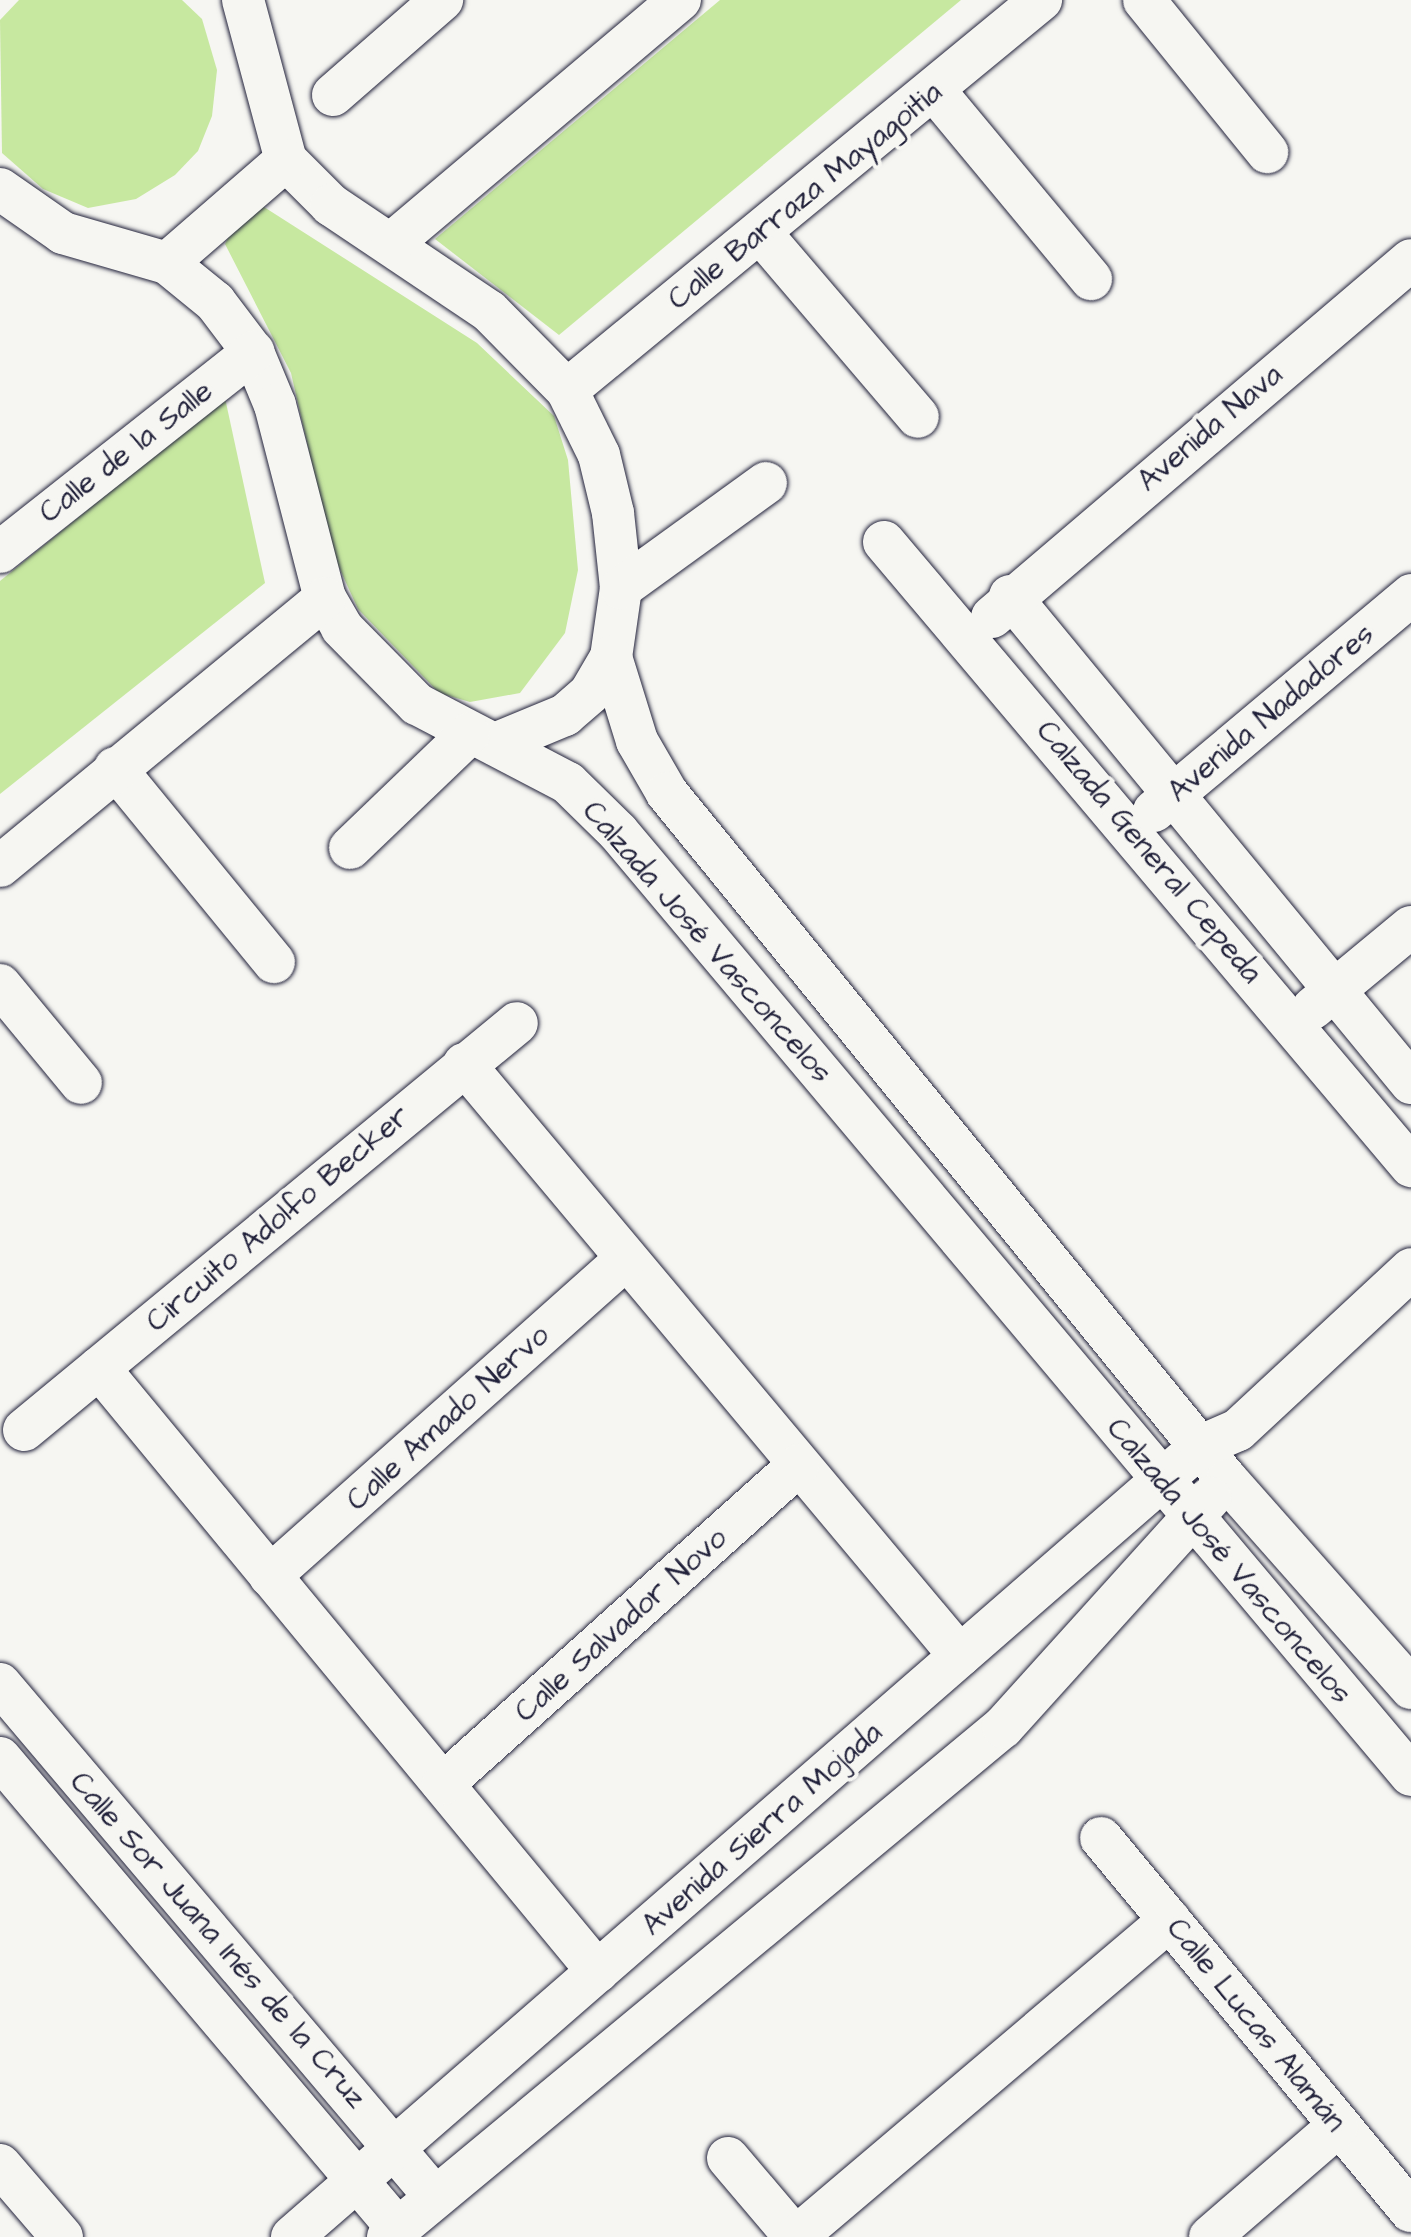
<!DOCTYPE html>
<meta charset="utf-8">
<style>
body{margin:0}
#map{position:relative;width:1411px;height:2237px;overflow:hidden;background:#f6f6f2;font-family:"Architects Daughter",sans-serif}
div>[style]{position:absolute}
.green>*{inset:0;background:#c7e8a0}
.roads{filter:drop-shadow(0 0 2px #22223b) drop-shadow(0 0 2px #22223b)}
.minor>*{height:42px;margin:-21px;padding:0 21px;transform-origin:21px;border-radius:21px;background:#f6f6f2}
span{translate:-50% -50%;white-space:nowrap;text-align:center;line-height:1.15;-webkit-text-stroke:8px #f6f6f2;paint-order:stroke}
.street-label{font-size:30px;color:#22223b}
</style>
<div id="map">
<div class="green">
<i style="clip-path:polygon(19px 0,182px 0,202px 19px,217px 70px,212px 116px,198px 151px,175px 175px,136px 199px,88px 208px,43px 189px,2px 153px,0 20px)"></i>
<i style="clip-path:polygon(720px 0,961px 0,559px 335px,435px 239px)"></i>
<i style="clip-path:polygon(264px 207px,477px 343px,554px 416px,568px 460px,578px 570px,565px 633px,520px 693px,470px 702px,439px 693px,358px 609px,332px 552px,291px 373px,225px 244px,238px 218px)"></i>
<i style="clip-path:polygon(225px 398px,265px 583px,0 794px,0 581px)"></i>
</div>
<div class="roads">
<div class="minor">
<i style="left:243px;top:0;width:166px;rotate:75deg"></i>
<i style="left:286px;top:160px;width:64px;rotate:45deg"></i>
<i style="left:331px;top:205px;width:190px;rotate:33.9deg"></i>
<i style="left:489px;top:311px;width:111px;rotate:45.4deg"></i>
<i style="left:567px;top:390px;width:72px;rotate:63.8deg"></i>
<i style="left:599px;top:455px;width:60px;rotate:76.4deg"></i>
<i style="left:613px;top:513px;width:75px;rotate:83.9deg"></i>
<i style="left:621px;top:588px;width:70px;rotate:98.2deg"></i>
<i style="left:611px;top:657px;width:88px;rotate:72.8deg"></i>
<i style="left:637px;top:741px;width:60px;rotate:60deg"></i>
<i style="left:667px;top:793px;width:886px;rotate:50.82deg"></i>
<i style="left:1227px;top:1480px;width:278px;rotate:48.5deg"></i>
<i style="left:1144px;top:0;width:196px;rotate:51deg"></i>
<i style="left:934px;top:90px;width:246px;rotate:50.3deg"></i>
<i style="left:333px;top:95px;width:145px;rotate:-41.1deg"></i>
<i style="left:0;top:189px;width:77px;rotate:34.9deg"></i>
<i style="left:63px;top:233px;width:108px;rotate:16.1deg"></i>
<i style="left:167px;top:263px;width:62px;rotate:39.1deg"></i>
<i style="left:215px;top:302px;width:63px;rotate:52.8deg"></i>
<i style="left:253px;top:352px;width:57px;rotate:67.5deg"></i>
<i style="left:275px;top:405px;width:199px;rotate:75.5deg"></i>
<i style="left:325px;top:598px;width:34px;rotate:60deg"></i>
<i style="left:342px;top:628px;width:107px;rotate:45.4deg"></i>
<i style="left:417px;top:704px;width:170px;rotate:27.6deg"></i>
<i style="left:568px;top:783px;width:70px;rotate:44.4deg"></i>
<i style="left:618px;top:832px;width:1232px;rotate:49.94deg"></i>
<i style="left:760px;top:232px;width:243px;rotate:49.5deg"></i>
<i style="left:392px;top:243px;width:377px;rotate:-40.2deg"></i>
<i style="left:167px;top:263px;width:157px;rotate:-40.9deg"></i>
<i style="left:567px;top:390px;width:614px;rotate:-39.45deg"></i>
<i style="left:884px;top:542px;width:817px;rotate:49.82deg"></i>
<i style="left:0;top:552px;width:323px;rotate:-38.3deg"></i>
<i style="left:621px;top:588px;width:179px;rotate:-35.9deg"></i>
<i style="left:1010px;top:596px;width:631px;rotate:50.53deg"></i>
<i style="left:992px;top:617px;width:550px;rotate:-40.43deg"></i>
<i style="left:495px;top:744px;width:76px;rotate:-22.5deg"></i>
<i style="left:565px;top:715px;width:33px;rotate:-41deg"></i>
<i style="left:590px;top:693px;width:42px;rotate:-59.7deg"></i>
<i style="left:115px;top:768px;width:251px;rotate:50.7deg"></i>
<i style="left:1154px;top:811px;width:336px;rotate:-40deg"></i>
<i style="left:350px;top:848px;width:165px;rotate:-43.8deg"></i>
<i style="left:0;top:866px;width:421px;rotate:-39.5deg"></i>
<i style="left:0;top:985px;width:127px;rotate:50.4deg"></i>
<i style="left:1313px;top:1008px;width:127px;rotate:-39.6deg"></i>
<i style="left:464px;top:1064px;width:772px;rotate:50.04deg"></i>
<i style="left:99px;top:1368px;width:783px;rotate:50.44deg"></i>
<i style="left:24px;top:1430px;width:639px;rotate:-39.54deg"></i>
<i style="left:270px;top:1576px;width:475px;rotate:-41.7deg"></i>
<i style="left:0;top:1684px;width:673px;rotate:49.7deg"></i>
<i style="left:0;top:1758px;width:617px;rotate:49.8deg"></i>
<i style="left:443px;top:1784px;width:477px;rotate:-41.9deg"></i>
<i style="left:1101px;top:1838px;width:485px;rotate:50.3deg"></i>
<i style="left:728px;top:2158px;width:104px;rotate:49.7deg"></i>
<i style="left:0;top:2165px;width:95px;rotate:49.3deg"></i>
<i style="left:292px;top:2237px;width:1205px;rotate:-41.03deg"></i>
<i style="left:1201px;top:1446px;width:40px;rotate:-23.4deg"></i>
<i style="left:1238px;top:1430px;width:236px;rotate:-42.9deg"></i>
<i style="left:388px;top:2237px;width:799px;rotate:-39.67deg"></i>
<i style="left:1003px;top:1727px;width:309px;rotate:-47.9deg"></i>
<i style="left:796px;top:2237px;width:490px;rotate:-40.3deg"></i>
<i style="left:1210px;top:2237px;width:168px;rotate:-40.9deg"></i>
</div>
</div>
<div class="street-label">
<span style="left:805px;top:196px;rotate:-39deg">Calle Barraza Mayagoitia</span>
<span style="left:1210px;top:428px;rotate:-40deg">Avenida Nava</span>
<span style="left:126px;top:452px;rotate:-38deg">Calle de la Salle</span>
<span style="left:1271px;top:713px;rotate:-40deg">Avenida Nadadores</span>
<span style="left:1149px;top:852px;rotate:50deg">Calzada General Cepeda</span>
<span style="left:707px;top:942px;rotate:49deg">Calzada José Vasconcelos</span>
<span style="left:278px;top:1219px;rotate:-40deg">Circuito Adolfo Becker</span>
<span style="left:448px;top:1418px;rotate:-42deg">Calle Amado Nervo</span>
<span style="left:1229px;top:1561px;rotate:50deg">Calzada José Vasconcelos</span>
<span style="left:621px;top:1625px;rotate:-42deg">Calle Salvador Novo</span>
<span style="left:762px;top:1829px;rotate:-41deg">Avenida Sierra Mojada</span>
<span style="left:218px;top:1940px;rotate:49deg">Calle Sor Juana Inés de la Cruz</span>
<span style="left:1256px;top:2025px;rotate:51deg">Calle Lucas Alamán</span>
</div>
</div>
